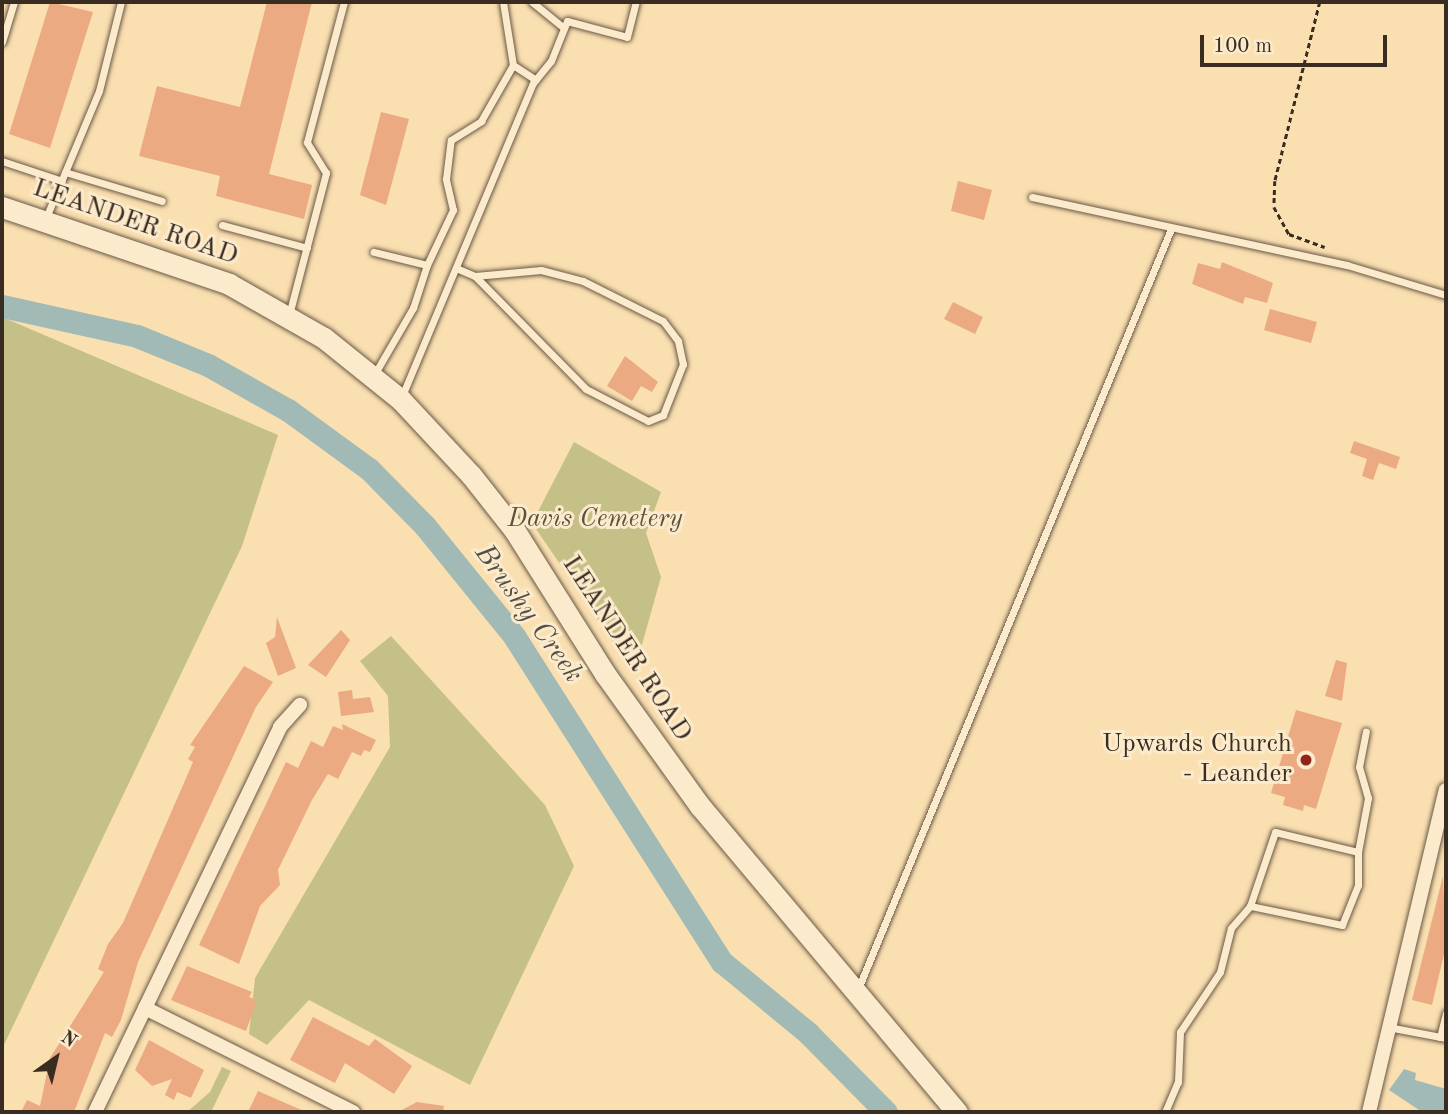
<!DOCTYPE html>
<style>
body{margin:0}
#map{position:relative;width:1448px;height:1114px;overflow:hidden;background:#fadfb1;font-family:"Old Standard TT",serif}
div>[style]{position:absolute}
.green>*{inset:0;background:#c5c087}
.water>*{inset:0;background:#a1bab5}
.river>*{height:23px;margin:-11.5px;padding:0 11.5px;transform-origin:11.5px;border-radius:11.5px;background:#a1bab5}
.building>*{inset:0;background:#ebaa82}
.path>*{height:2.5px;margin-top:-1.25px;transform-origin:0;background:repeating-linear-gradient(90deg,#392c21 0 5px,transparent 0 8.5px)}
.roads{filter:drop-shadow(0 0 2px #695945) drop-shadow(0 0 2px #695945)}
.lane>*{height:7px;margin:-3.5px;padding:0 3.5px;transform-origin:3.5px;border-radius:3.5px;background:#fceacc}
.street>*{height:14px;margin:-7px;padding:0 7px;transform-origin:7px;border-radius:7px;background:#fceacc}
.secondary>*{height:21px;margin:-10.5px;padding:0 10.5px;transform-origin:10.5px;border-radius:10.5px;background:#fceacc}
.dots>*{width:19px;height:19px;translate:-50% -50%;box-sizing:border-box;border:4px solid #fceacc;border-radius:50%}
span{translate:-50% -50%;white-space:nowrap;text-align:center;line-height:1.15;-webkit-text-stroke:6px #fceacc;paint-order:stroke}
.street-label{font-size:26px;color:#392c21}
.park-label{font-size:26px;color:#5c513a;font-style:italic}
.poi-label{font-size:26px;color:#392c21}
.right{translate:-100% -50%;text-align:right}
.water-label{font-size:28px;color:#535046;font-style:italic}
.frame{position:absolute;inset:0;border:4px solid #392c21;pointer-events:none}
.north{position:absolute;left:21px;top:1023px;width:70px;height:70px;-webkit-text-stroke:5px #fceacc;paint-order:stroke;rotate:34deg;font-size:19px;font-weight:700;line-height:28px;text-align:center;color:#392c21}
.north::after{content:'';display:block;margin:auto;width:24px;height:32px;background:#392c21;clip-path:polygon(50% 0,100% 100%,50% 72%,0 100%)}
.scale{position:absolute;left:1200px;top:35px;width:187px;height:32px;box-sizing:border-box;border:4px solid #392c21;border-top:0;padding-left:9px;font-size:21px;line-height:24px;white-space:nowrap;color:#392c21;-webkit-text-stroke:5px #fceacc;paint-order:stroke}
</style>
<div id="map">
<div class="green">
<i style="clip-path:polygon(2px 317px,278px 435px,242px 546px,2px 1049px)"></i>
<i style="clip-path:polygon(574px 442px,661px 492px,646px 533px,661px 577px,634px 673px,532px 523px)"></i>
<i style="clip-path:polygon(391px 636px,545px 805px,574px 866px,470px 1085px,309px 1000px,267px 1045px,249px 1034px,255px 978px,390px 747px,388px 696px,360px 661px)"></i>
<i style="clip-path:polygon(222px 1067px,231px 1071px,211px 1112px,187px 1112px,210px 1092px)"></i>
</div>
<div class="water">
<i style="clip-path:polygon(1404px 1069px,1416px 1073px,1415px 1080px,1446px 1089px,1446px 1112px,1422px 1112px,1389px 1090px)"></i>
</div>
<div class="river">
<i style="left:2px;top:306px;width:138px;rotate:12.5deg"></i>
<i style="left:137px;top:336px;width:77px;rotate:22.2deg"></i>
<i style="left:208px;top:365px;width:92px;rotate:29.4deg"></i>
<i style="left:288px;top:410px;width:100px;rotate:36.1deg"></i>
<i style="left:369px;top:469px;width:80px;rotate:45.5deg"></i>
<i style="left:425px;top:526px;width:141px;rotate:51deg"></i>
<i style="left:514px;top:636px;width:387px;rotate:57.5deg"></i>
<i style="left:722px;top:962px;width:112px;rotate:39.5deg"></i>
<i style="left:808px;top:1033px;width:111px;rotate:45.4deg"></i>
</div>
<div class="building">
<i style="clip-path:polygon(50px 2px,93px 12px,50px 148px,9px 134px)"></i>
<i style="clip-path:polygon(267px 2px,312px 2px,269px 174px,312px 185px,304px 219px,216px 196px,220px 176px,139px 156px,157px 86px,240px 107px)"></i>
<i style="clip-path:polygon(381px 112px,409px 119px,386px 205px,360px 195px)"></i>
<i style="clip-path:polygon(958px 181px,992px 190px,984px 220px,951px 211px)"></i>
<i style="clip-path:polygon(1222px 262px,1273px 283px,1267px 303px,1245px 297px,1243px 304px,1192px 284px,1198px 263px,1220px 269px)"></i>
<i style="clip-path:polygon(953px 302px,983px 317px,975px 334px,944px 319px)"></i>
<i style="clip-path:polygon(1270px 309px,1317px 322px,1311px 343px,1264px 330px)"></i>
<i style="clip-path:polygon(625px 356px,658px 382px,652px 392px,641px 386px,632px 401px,607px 386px)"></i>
<i style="clip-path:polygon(1354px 441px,1400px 457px,1396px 469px,1379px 463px,1373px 480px,1362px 476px,1367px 459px,1350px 453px)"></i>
<i style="clip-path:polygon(277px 617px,296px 668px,278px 676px,266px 643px,275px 637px)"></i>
<i style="clip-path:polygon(341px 630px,350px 640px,326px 677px,308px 665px)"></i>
<i style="clip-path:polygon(1336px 660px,1347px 663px,1342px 701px,1325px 696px)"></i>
<i style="clip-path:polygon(244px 666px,273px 682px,256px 707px,138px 962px,121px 1020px,112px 1037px,105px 1033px,74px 1112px,21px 1112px,27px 1100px,40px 1106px,50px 1058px,104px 972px,98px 969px,108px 944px,123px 923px,193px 762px,188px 759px,195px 747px,190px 745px)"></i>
<i style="clip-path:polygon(352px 690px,353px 699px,370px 697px,374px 712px,341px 716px,338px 692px)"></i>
<i style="clip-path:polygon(1296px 710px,1342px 723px,1316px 809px,1304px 805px,1303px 811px,1283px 805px,1285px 797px,1271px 793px)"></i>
<i style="clip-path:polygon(342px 724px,376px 740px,370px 752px,364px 750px,361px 756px,352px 752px,338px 779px,328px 774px,312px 800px,278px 870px,280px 885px,260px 906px,239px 964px,199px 945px,286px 762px,298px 768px,311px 741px,323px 747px,333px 726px,343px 730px)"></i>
<i style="clip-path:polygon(1443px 876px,1446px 946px,1432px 1005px,1412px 1000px)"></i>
<i style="clip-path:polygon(187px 966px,252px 992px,249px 997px,257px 1000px,246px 1031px,171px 1000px)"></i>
<i style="clip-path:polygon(313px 1017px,369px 1046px,375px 1039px,412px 1066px,394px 1094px,345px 1063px,335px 1083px,290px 1060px)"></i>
<i style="clip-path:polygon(149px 1040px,204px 1070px,191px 1098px,177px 1092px,174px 1100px,165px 1095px,172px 1079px,152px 1086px,135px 1070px)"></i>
<i style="clip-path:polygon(258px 1091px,306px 1112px,248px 1112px)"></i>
<i style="clip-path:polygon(417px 1102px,444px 1106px,443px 1112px,398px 1112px)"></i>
</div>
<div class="path">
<i style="left:1320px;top:2px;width:185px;rotate:104.1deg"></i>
<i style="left:1275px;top:181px;width:26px;rotate:92deg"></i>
<i style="left:1274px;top:207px;width:31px;rotate:61deg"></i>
<i style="left:1289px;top:234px;width:38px;rotate:20deg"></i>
</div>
<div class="roads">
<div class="lane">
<i style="left:503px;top:2px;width:64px;rotate:81deg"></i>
<i style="left:513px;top:65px;width:27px;rotate:33deg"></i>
<i style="left:532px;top:2px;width:41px;rotate:39.1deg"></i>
<i style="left:2px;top:42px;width:42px;rotate:-73.3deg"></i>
<i style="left:2px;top:161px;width:63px;rotate:18.4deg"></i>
<i style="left:65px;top:172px;width:101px;rotate:16.6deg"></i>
<i style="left:1032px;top:197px;width:322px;rotate:12.2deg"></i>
<i style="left:1347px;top:265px;width:103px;rotate:16.9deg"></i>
<i style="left:45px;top:220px;width:140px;rotate:-67.3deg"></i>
<i style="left:99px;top:91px;width:92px;rotate:-76.1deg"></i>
<i style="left:222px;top:225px;width:88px;rotate:15.1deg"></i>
<i style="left:427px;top:265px;width:61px;rotate:-64.7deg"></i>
<i style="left:453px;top:210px;width:32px;rotate:-103deg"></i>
<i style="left:446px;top:179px;width:39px;rotate:-83deg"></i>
<i style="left:451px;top:140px;width:36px;rotate:-32deg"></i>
<i style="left:481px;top:121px;width:64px;rotate:-60.3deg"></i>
<i style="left:456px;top:268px;width:21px;rotate:23deg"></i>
<i style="left:475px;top:276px;width:66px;rotate:-5.2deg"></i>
<i style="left:541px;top:270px;width:43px;rotate:14.7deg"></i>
<i style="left:583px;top:281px;width:89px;rotate:26.6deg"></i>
<i style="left:663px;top:321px;width:25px;rotate:53deg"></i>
<i style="left:678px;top:341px;width:24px;rotate:78deg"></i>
<i style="left:683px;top:364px;width:55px;rotate:111.4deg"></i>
<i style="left:663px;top:415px;width:16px;rotate:158deg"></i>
<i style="left:648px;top:421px;width:70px;rotate:-152.7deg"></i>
<i style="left:586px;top:389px;width:158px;rotate:-134.5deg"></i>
<i style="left:289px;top:315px;width:147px;rotate:-75.4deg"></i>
<i style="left:326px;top:173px;width:36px;rotate:-122deg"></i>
<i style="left:307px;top:142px;width:145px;rotate:-75.2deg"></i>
<i style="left:374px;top:375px;width:78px;rotate:-59.8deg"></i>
<i style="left:413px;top:308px;width:45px;rotate:-72deg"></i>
<i style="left:427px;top:265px;width:55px;rotate:-166.2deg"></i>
<i style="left:402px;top:396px;width:339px;rotate:-67.3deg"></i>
<i style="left:533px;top:83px;width:28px;rotate:-51deg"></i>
<i style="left:551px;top:61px;width:43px;rotate:-68.2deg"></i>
<i style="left:567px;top:21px;width:62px;rotate:14.9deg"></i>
<i style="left:627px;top:37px;width:36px;rotate:-76deg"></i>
<i style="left:1358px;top:852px;width:55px;rotate:-79.5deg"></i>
<i style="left:1368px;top:798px;width:32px;rotate:-106deg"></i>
<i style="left:1359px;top:767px;width:36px;rotate:-79deg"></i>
<i style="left:858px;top:989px;width:822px;rotate:-67.62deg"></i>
<i style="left:1388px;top:1027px;width:59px;rotate:10.7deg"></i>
<i style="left:1440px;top:1037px;width:25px;rotate:-76deg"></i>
<i style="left:1165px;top:1112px;width:33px;rotate:-67deg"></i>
<i style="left:1178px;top:1082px;width:50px;rotate:-87.7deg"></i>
<i style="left:1180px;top:1032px;width:72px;rotate:-56.3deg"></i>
<i style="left:1220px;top:972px;width:45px;rotate:-76deg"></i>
<i style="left:1231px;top:928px;width:29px;rotate:-49deg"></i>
<i style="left:1250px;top:906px;width:78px;rotate:-71.3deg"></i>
<i style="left:1275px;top:832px;width:85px;rotate:13.5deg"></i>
<i style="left:1358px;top:852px;width:33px;rotate:90deg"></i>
<i style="left:1358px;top:885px;width:43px;rotate:111.8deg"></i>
<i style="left:1342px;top:925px;width:94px;rotate:-168.3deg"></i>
</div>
<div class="street">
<i style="left:145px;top:1008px;width:233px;rotate:26.6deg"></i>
<i style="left:95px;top:1112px;width:427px;rotate:-64.3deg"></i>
<i style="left:280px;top:727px;width:30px;rotate:-48deg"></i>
<i style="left:1369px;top:1112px;width:331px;rotate:-76.6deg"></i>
</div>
<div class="secondary">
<i style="left:2px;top:207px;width:240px;rotate:18.7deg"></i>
<i style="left:229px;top:284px;width:109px;rotate:29.6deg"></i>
<i style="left:324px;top:338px;width:99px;rotate:38.8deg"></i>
<i style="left:401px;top:400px;width:103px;rotate:47deg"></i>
<i style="left:471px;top:475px;width:71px;rotate:51.8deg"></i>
<i style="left:515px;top:531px;width:169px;rotate:57.8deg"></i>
<i style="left:605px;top:674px;width:163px;rotate:54.3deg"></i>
<i style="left:700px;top:806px;width:400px;rotate:50deg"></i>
</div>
</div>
<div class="dots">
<i style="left:1306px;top:760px;background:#8f2418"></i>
</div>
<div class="street-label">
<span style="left:135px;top:223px;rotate:19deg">LEANDER ROAD</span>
<span style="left:626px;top:649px;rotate:57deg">LEANDER ROAD</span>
</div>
<div class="park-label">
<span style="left:595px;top:520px">Davis Cemetery</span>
</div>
<div class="poi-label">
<span class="right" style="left:1292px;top:760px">Upwards Church<br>- Leander</span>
</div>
<div class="water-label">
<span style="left:528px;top:614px;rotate:54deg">Brushy Creek</span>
</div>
<div class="frame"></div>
<div class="north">N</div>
<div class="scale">100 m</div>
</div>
